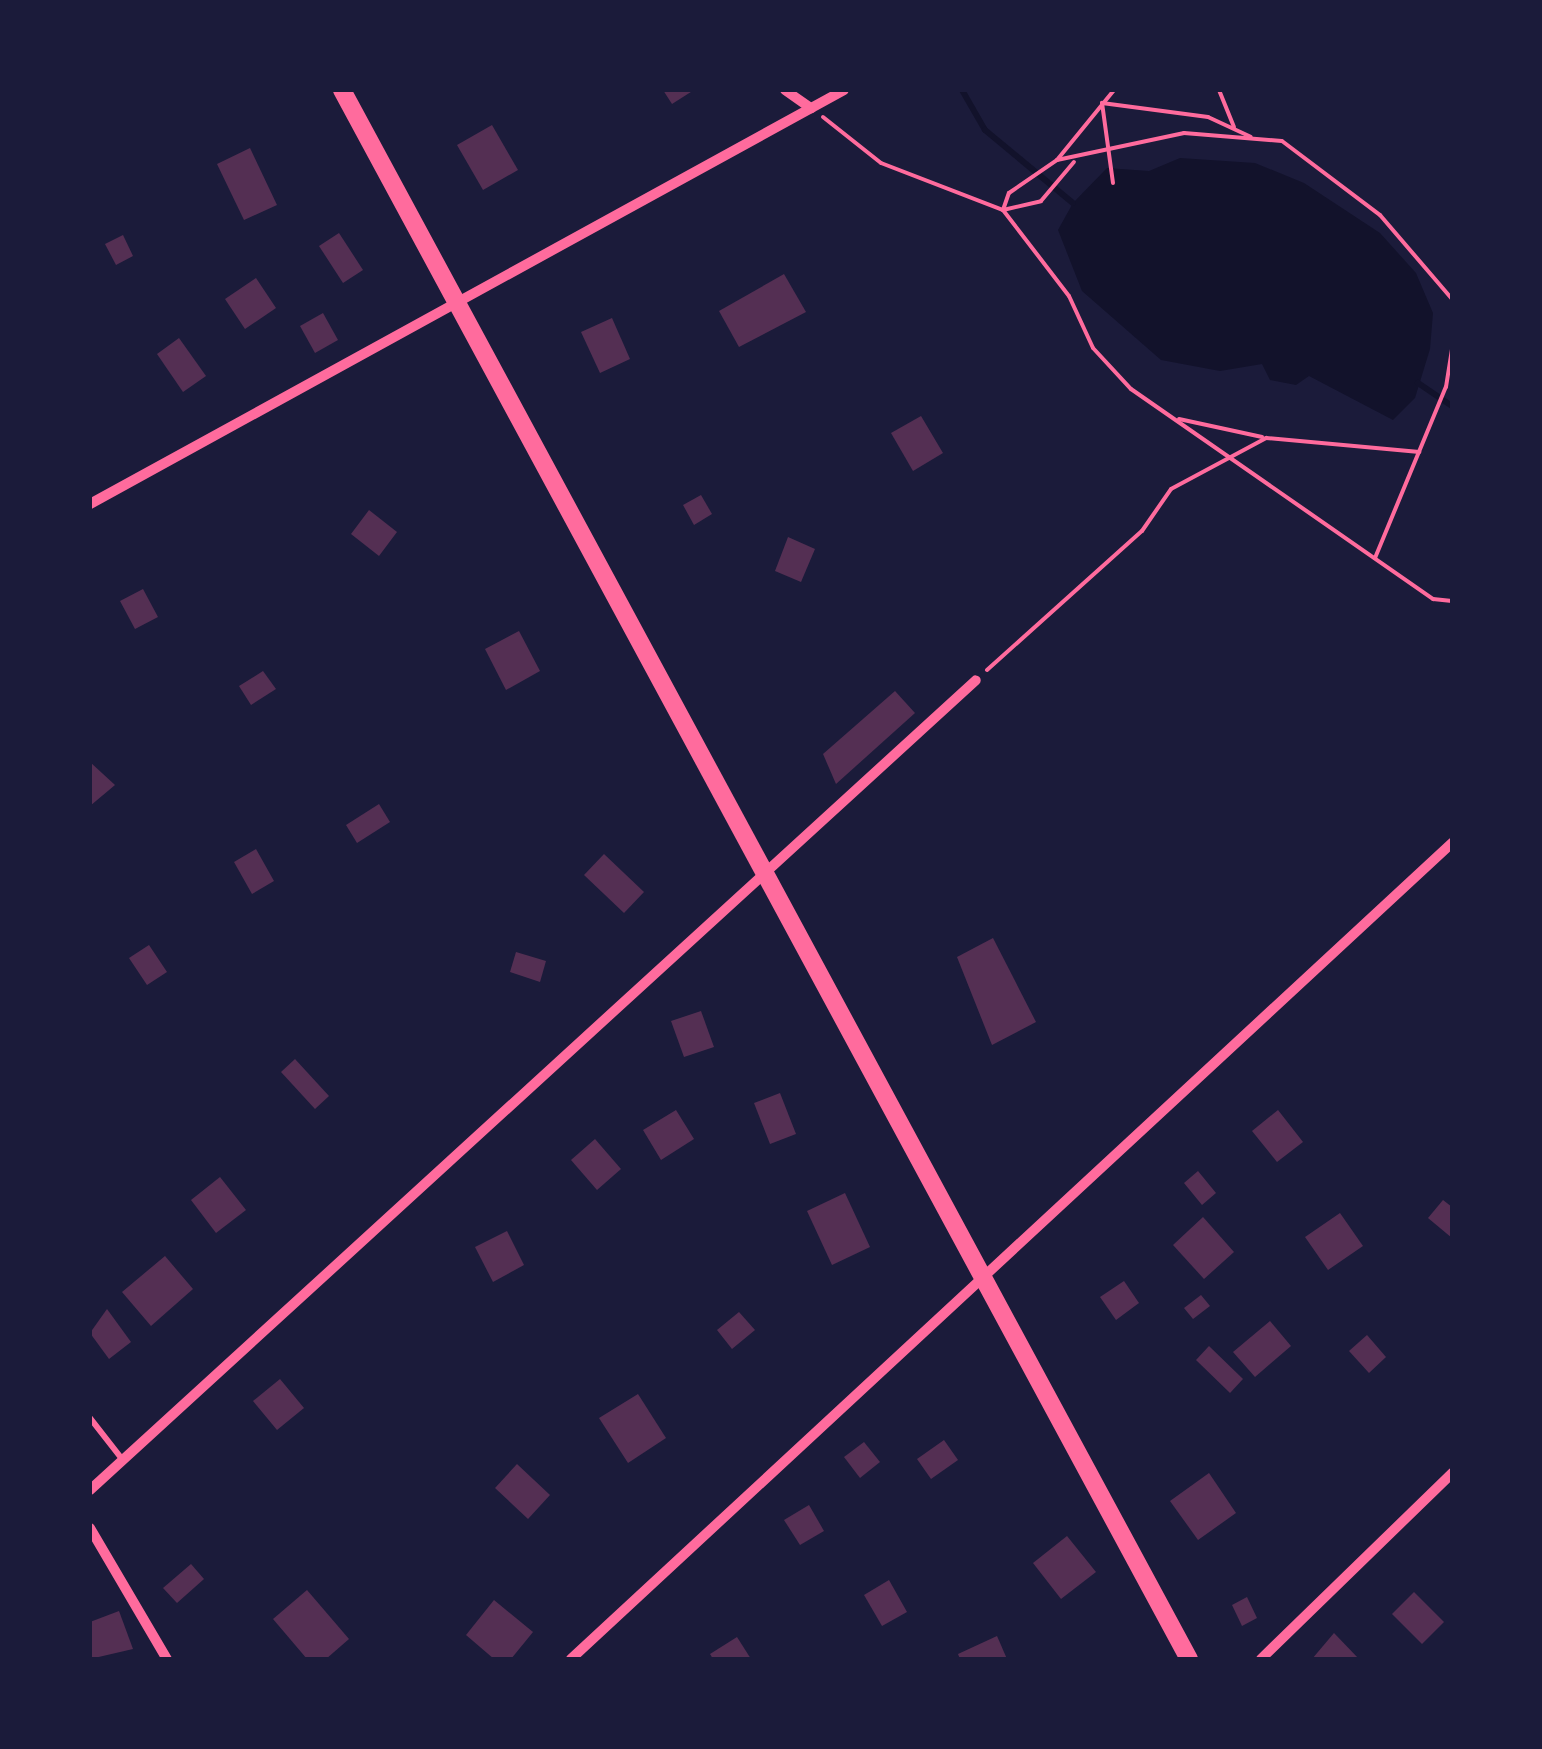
<!DOCTYPE html>
<style>
body{margin:0}
#map{position:relative;width:1542px;height:1749px;overflow:hidden;background:#1b1b3a;font-family:Helvetica,sans-serif}
div>[style]{position:absolute}
.water>*{inset:0;background:#12122b}
.stream>*{height:6px;margin:-3px;padding:0 3px;transform-origin:3px;border-radius:3px;background:#12122b}
.building>*{inset:0;background:#542f53}
.path>*{height:4px;margin:-2px;padding:0 2px;transform-origin:2px;border-radius:2px;background:#ff6b9d}
.service>*{height:6px;margin:-3px;padding:0 3px;transform-origin:3px;border-radius:3px;background:#ff6b9d}
.minor>*{height:10px;margin:-5px;padding:0 5px;transform-origin:5px;border-radius:5px;background:#ff6b9d}
.secondary>*{height:18px;margin:-9px;padding:0 9px;transform-origin:9px;border-radius:9px;background:#ff6b9d}
span{translate:-50% -50%;white-space:nowrap;text-align:center;line-height:1.15;-webkit-text-stroke:9px #1b1b3a;paint-order:stroke}
.frame{position:absolute;inset:0;border:92px solid #1b1b3a;pointer-events:none}
</style>
<div id="map">
<div class="water">
<i style="clip-path:polygon(1180px 158px,1255px 163px,1304px 183px,1380px 233px,1416px 273px,1433px 313px,1430px 349px,1415px 398px,1393px 420px,1309px 376px,1296px 385px,1270px 380px,1262px 364px,1220px 371px,1161px 360px,1082px 291px,1058px 230px,1073px 203px,1107px 168px,1149px 171px)"></i>
</div>
<div class="stream">
<i style="left:962px;top:90px;width:46px;rotate:60.1deg"></i>
<i style="left:985px;top:130px;width:114px;rotate:39.7deg"></i>
<i style="left:1418px;top:383px;width:41px;rotate:34.1deg"></i>
</div>
<div class="building">
<i style="clip-path:polygon(663px 90px,694px 90px,672px 104px)"></i>
<i style="clip-path:polygon(492px 125px,518px 170px,483px 190px,457px 145px)"></i>
<i style="clip-path:polygon(250px 148px,277px 205px,244px 220px,217px 164px)"></i>
<i style="clip-path:polygon(339px 233px,363px 270px,343px 283px,319px 246px)"></i>
<i style="clip-path:polygon(123px 235px,133px 256px,116px 265px,105px 244px)"></i>
<i style="clip-path:polygon(784px 274px,806px 312px,739px 347px,719px 311px)"></i>
<i style="clip-path:polygon(256px 278px,276px 308px,245px 329px,225px 299px)"></i>
<i style="clip-path:polygon(323px 313px,338px 340px,315px 353px,300px 326px)"></i>
<i style="clip-path:polygon(612px 318px,630px 359px,600px 373px,581px 332px)"></i>
<i style="clip-path:polygon(179px 338px,206px 376px,183px 392px,157px 354px)"></i>
<i style="clip-path:polygon(921px 416px,943px 453px,913px 471px,891px 433px)"></i>
<i style="clip-path:polygon(701px 495px,712px 514px,694px 525px,683px 505px)"></i>
<i style="clip-path:polygon(369px 510px,397px 532px,379px 556px,351px 534px)"></i>
<i style="clip-path:polygon(788px 537px,815px 549px,801px 582px,775px 571px)"></i>
<i style="clip-path:polygon(143px 589px,158px 617px,135px 629px,120px 601px)"></i>
<i style="clip-path:polygon(519px 631px,540px 671px,506px 690px,485px 649px)"></i>
<i style="clip-path:polygon(263px 671px,276px 689px,251px 705px,239px 686px)"></i>
<i style="clip-path:polygon(895px 691px,915px 713px,836px 784px,823px 754px)"></i>
<i style="clip-path:polygon(90px 762px,115px 785px,90px 806px)"></i>
<i style="clip-path:polygon(379px 804px,390px 822px,357px 843px,346px 825px)"></i>
<i style="clip-path:polygon(256px 849px,274px 881px,252px 894px,234px 862px)"></i>
<i style="clip-path:polygon(604px 854px,644px 892px,624px 913px,584px 875px)"></i>
<i style="clip-path:polygon(993px 938px,1036px 1022px,992px 1045px,957px 957px)"></i>
<i style="clip-path:polygon(149px 945px,167px 972px,147px 985px,129px 958px)"></i>
<i style="clip-path:polygon(516px 952px,546px 961px,540px 982px,510px 972px)"></i>
<i style="clip-path:polygon(701px 1011px,714px 1047px,684px 1057px,671px 1021px)"></i>
<i style="clip-path:polygon(295px 1059px,329px 1096px,315px 1109px,281px 1072px)"></i>
<i style="clip-path:polygon(780px 1093px,796px 1134px,770px 1144px,754px 1103px)"></i>
<i style="clip-path:polygon(676px 1110px,694px 1139px,661px 1160px,643px 1130px)"></i>
<i style="clip-path:polygon(1278px 1110px,1303px 1142px,1277px 1162px,1252px 1131px)"></i>
<i style="clip-path:polygon(595px 1139px,621px 1169px,597px 1190px,571px 1160px)"></i>
<i style="clip-path:polygon(1198px 1171px,1216px 1193px,1202px 1205px,1184px 1183px)"></i>
<i style="clip-path:polygon(220px 1177px,246px 1210px,216px 1233px,191px 1200px)"></i>
<i style="clip-path:polygon(845px 1193px,870px 1247px,832px 1265px,807px 1211px)"></i>
<i style="clip-path:polygon(1443px 1200px,1452px 1207px,1452px 1238px,1428px 1218px)"></i>
<i style="clip-path:polygon(1340px 1213px,1363px 1246px,1328px 1270px,1305px 1237px)"></i>
<i style="clip-path:polygon(1203px 1217px,1234px 1252px,1204px 1279px,1173px 1245px)"></i>
<i style="clip-path:polygon(507px 1231px,524px 1265px,493px 1282px,475px 1247px)"></i>
<i style="clip-path:polygon(165px 1256px,193px 1289px,151px 1326px,122px 1292px)"></i>
<i style="clip-path:polygon(1124px 1281px,1139px 1303px,1116px 1320px,1100px 1297px)"></i>
<i style="clip-path:polygon(1201px 1295px,1210px 1306px,1193px 1319px,1184px 1308px)"></i>
<i style="clip-path:polygon(107px 1309px,131px 1342px,109px 1359px,90px 1333px)"></i>
<i style="clip-path:polygon(739px 1312px,755px 1330px,732px 1349px,717px 1330px)"></i>
<i style="clip-path:polygon(1270px 1321px,1291px 1346px,1255px 1377px,1233px 1352px)"></i>
<i style="clip-path:polygon(1367px 1335px,1386px 1357px,1369px 1373px,1349px 1351px)"></i>
<i style="clip-path:polygon(1209px 1346px,1243px 1379px,1230px 1393px,1196px 1360px)"></i>
<i style="clip-path:polygon(280px 1379px,304px 1408px,277px 1430px,253px 1401px)"></i>
<i style="clip-path:polygon(638px 1394px,666px 1438px,628px 1463px,599px 1418px)"></i>
<i style="clip-path:polygon(944px 1440px,958px 1460px,931px 1479px,917px 1459px)"></i>
<i style="clip-path:polygon(864px 1442px,880px 1462px,860px 1478px,844px 1457px)"></i>
<i style="clip-path:polygon(517px 1464px,550px 1495px,528px 1519px,495px 1488px)"></i>
<i style="clip-path:polygon(1209px 1473px,1236px 1513px,1198px 1540px,1170px 1501px)"></i>
<i style="clip-path:polygon(809px 1505px,824px 1531px,800px 1545px,784px 1520px)"></i>
<i style="clip-path:polygon(1067px 1536px,1096px 1572px,1061px 1599px,1033px 1563px)"></i>
<i style="clip-path:polygon(191px 1564px,204px 1579px,177px 1603px,163px 1588px)"></i>
<i style="clip-path:polygon(889px 1580px,907px 1612px,882px 1626px,864px 1595px)"></i>
<i style="clip-path:polygon(307px 1590px,349px 1639px,326px 1659px,307px 1659px,273px 1619px)"></i>
<i style="clip-path:polygon(1414px 1592px,1444px 1622px,1422px 1644px,1392px 1614px)"></i>
<i style="clip-path:polygon(1247px 1597px,1257px 1618px,1242px 1626px,1232px 1605px)"></i>
<i style="clip-path:polygon(494px 1600px,533px 1632px,511px 1659px,494px 1659px,466px 1635px)"></i>
<i style="clip-path:polygon(119px 1611px,133px 1649px,90px 1659px,90px 1622px)"></i>
<i style="clip-path:polygon(1334px 1633px,1359px 1659px,1312px 1659px)"></i>
<i style="clip-path:polygon(997px 1636px,1007px 1659px,960px 1659px,958px 1654px)"></i>
<i style="clip-path:polygon(737px 1637px,751px 1659px,713px 1659px,710px 1654px)"></i>
</div>
<div class="path">
<i style="left:1219px;top:90px;width:40px;rotate:68deg"></i>
<i style="left:823px;top:117px;width:74px;rotate:38.4deg"></i>
<i style="left:881px;top:163px;width:131px;rotate:21.1deg"></i>
<i style="left:1057px;top:160px;width:130px;rotate:-12deg"></i>
<i style="left:1184px;top:133px;width:98px;rotate:4.7deg"></i>
<i style="left:1282px;top:141px;width:123px;rotate:37.1deg"></i>
<i style="left:1380px;top:215px;width:111px;rotate:49.4deg"></i>
<i style="left:1113px;top:183px;width:81px;rotate:-97.8deg"></i>
<i style="left:1102px;top:103px;width:107px;rotate:7.5deg"></i>
<i style="left:1208px;top:117px;width:47px;rotate:24.9deg"></i>
<i style="left:1003px;top:210px;width:108px;rotate:52.5deg"></i>
<i style="left:1069px;top:296px;width:57px;rotate:65.2deg"></i>
<i style="left:1093px;top:348px;width:56px;rotate:47.2deg"></i>
<i style="left:1131px;top:389px;width:368px;rotate:34.8deg"></i>
<i style="left:1433px;top:599px;width:19px;rotate:6deg"></i>
<i style="left:1003px;top:210px;width:18px;rotate:-71deg"></i>
<i style="left:1009px;top:193px;width:58px;rotate:-34.5deg"></i>
<i style="left:1057px;top:160px;width:90px;rotate:-50.8deg"></i>
<i style="left:1003px;top:210px;width:39px;rotate:-13deg"></i>
<i style="left:1041px;top:201px;width:51px;rotate:-49.8deg"></i>
<i style="left:1179px;top:419px;width:85px;rotate:12.2deg"></i>
<i style="left:1375px;top:558px;width:185px;rotate:-67.5deg"></i>
<i style="left:1446px;top:387px;width:38px;rotate:-81deg"></i>
<i style="left:987px;top:670px;width:208px;rotate:-41.9deg"></i>
<i style="left:1142px;top:531px;width:51px;rotate:-55.4deg"></i>
<i style="left:1171px;top:489px;width:108px;rotate:-28.2deg"></i>
<i style="left:1266px;top:438px;width:154px;rotate:5.2deg"></i>
</div>
<div class="service">
<i style="left:90px;top:1418px;width:52px;rotate:52deg"></i>
</div>
<div class="minor">
<i style="left:785px;top:90px;width:32px;rotate:35deg"></i>
<i style="left:90px;top:504px;width:860px;rotate:-28.77deg"></i>
<i style="left:90px;top:1490px;width:1200px;rotate:-42.43deg"></i>
<i style="left:90px;top:1528px;width:152px;rotate:59.6deg"></i>
<i style="left:571px;top:1659px;width:1201px;rotate:-42.81deg"></i>
<i style="left:1261px;top:1659px;width:267px;rotate:-44.2deg"></i>
</div>
<div class="secondary">
<i style="left:342px;top:90px;width:1783px;rotate:61.64deg"></i>
</div>
<div class="frame"></div>
</div>
